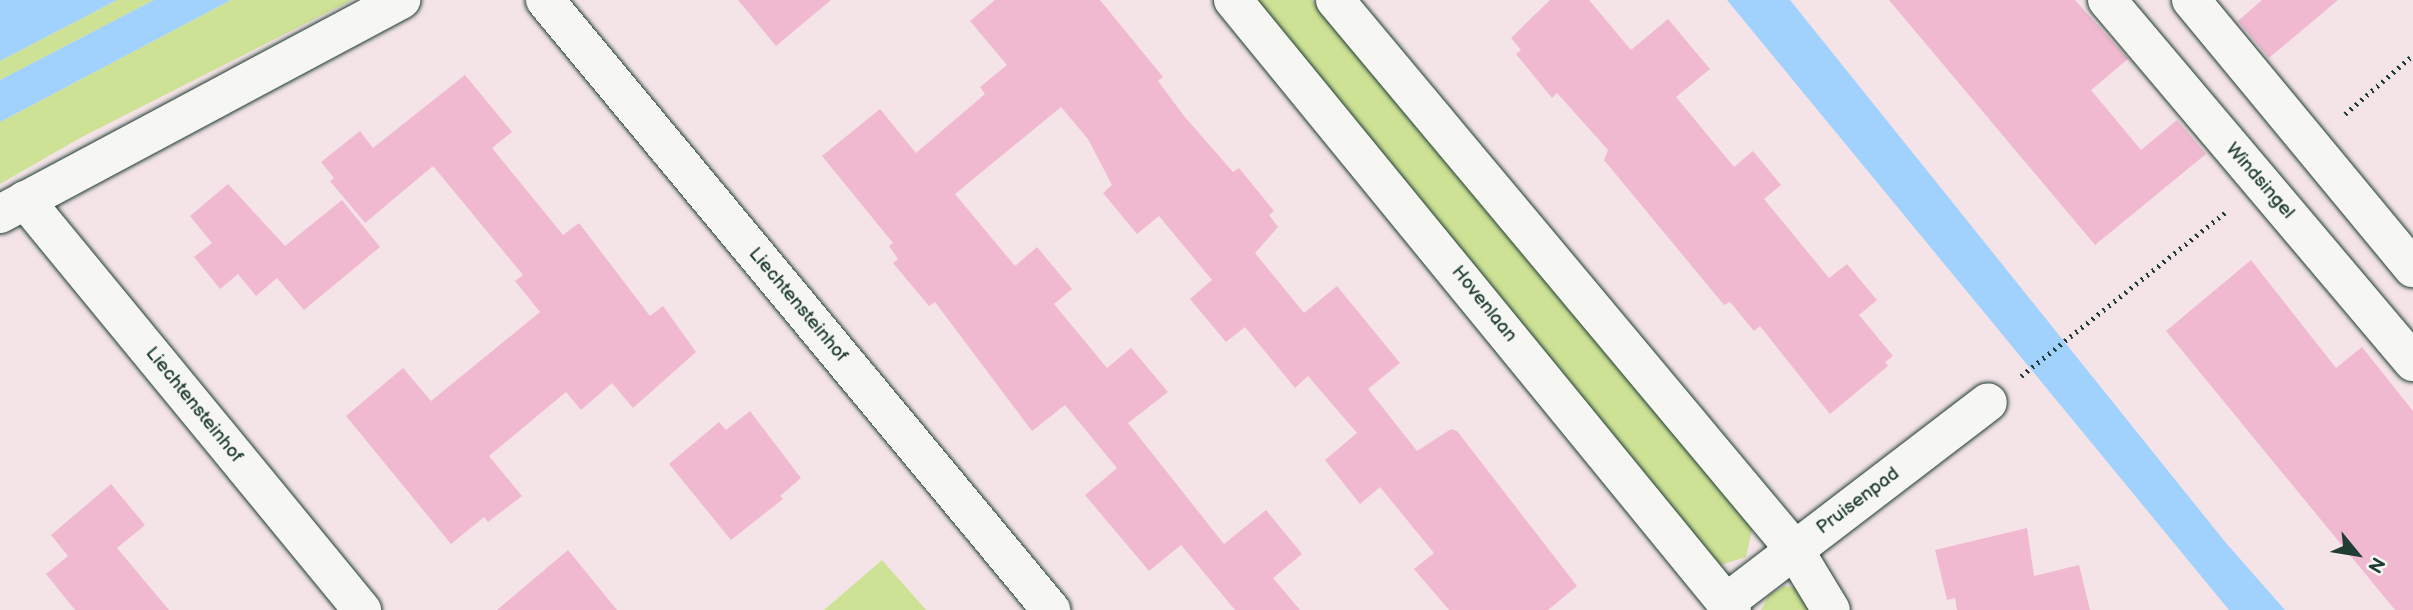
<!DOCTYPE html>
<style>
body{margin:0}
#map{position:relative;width:2413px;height:610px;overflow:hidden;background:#f4e4e8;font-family:"Balsamiq Sans",sans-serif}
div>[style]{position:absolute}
.green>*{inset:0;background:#cee296}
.water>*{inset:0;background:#a1d2fd}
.building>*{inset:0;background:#f1b9cf}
.path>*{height:4.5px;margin-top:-2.25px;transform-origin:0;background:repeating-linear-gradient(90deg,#1f3d34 0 2px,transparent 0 7px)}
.roads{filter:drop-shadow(0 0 2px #1f3d34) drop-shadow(0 0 2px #1f3d34)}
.minor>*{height:38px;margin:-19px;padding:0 19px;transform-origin:19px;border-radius:19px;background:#f6f6f2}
span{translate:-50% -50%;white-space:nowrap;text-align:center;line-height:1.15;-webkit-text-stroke:6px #f6f6f2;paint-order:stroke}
.street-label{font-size:19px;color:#1f3d34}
.north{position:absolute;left:2322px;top:519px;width:70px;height:70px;-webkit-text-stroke:5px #f6f6f2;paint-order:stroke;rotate:120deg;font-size:19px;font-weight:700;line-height:28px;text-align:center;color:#1f3d34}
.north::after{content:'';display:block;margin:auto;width:24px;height:32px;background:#1f3d34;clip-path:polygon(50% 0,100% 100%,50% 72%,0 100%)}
</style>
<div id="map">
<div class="green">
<i style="clip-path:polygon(117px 0,154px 0,0 80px,0 61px)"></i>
<i style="clip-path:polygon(231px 0,352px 0,80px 138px,0 184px,0 122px)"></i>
<i style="clip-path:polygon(1251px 0,1312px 0,1753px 525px,1746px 557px,1717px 566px)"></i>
<i style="clip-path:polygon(882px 560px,926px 610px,824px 610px)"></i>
<i style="clip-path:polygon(1784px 586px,1796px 587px,1817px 610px,1761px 610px,1769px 595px)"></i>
</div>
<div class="water">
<i style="clip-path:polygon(0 0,117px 0,0 61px)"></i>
<i style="clip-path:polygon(154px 0,231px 0,0 122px,0 80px)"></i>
<i style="clip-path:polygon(1727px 0,1790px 0,2226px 543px,2285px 610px,2229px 610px)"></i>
</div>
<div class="building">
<i style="clip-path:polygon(738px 0,831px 0,776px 46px)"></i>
<i style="clip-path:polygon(995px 0,1100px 0,1163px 77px,1158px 81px,1184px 116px,1233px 172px,1239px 168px,1274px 211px,1269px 215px,1278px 227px,1255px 253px,1304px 313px,1337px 286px,1400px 363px,1368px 389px,1417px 451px,1451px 429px,1457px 431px,1577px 586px,1548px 610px,1449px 610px,1414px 569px,1434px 553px,1380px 487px,1360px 504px,1325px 460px,1357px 433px,1308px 376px,1295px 388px,1245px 327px,1226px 342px,1190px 299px,1212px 280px,1159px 216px,1137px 234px,1103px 193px,1112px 185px,1088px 139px,1061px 107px,955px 194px,1015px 266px,1037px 247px,1072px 289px,1054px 304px,1107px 368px,1131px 348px,1168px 392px,1128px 423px,1224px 544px,1266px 510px,1302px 554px,1273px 578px,1300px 610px,1235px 610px,1181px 545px,1149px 571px,1085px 495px,1117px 468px,1065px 405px,1032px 431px,935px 302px,929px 306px,893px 263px,898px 259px,889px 246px,893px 243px,822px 156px,880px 109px,916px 153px,985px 94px,980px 87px,1007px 65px,970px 21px)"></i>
<i style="clip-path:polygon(1550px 0,1589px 0,1631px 50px,1668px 19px,1710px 69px,1676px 97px,1734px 167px,1753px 151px,1781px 185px,1764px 199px,1829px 278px,1847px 264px,1877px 300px,1859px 315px,1893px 356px,1885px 362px,1888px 366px,1830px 414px,1760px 326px,1754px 331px,1730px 302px,1724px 305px,1604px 160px,1608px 150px,1557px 93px,1552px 98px,1516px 54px,1521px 50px,1511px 38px)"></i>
<i style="clip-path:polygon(1889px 0,2075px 0,2128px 59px,2091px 90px,2141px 150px,2177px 120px,2206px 154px,2095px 245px)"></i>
<i style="clip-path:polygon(2262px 0,2338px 0,2269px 58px,2238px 21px)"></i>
<i style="clip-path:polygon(465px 75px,512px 132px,492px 148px,563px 235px,579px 223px,650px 316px,663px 306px,696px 352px,633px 408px,612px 383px,581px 410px,566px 392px,489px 456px,522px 496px,488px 522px,484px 517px,451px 544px,346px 416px,403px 368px,431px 401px,540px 312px,515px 281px,523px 275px,433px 166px,365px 223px,330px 181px,334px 178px,321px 162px,360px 131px,373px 148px)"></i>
<i style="clip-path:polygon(228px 184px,285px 246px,342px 200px,380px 247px,304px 310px,277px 278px,256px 296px,238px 274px,220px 289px,194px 257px,212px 243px,190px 216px)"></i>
<i style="clip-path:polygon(2251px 260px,2336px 368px,2362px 347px,2413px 411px,2413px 610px,2395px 610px,2166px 331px)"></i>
<i style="clip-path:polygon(750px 411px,801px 478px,780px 496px,783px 499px,731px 540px,669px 464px,719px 422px,726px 430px)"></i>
<i style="clip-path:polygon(111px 484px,145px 525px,117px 548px,169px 610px,75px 610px,46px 574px,68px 556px,51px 535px)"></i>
<i style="clip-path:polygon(2027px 528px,2034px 576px,2079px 565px,2090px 610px,1957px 610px,1955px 598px,1947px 600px,1935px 550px)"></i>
<i style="clip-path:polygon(568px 550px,617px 610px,497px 610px)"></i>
</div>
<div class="path">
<i style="left:2345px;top:114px;width:90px;rotate:-40.9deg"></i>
<i style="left:2021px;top:376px;width:264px;rotate:-38.7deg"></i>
</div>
<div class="roads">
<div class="minor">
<i style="left:545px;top:0;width:793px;rotate:50.32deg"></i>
<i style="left:1233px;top:0;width:788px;rotate:50.72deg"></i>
<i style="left:1335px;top:0;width:716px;rotate:50.1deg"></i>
<i style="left:1794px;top:549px;width:71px;rotate:58.8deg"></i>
<i style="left:2107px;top:0;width:474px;rotate:49.8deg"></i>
<i style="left:2191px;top:0;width:348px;rotate:50.4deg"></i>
<i style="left:25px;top:200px;width:531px;rotate:50.58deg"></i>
<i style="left:0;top:214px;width:455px;rotate:-28.1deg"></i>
<i style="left:1728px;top:601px;width:327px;rotate:-37.4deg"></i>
</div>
</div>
<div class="street-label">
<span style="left:2260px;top:181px;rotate:49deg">Windsingel</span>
<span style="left:1484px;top:304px;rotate:51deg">Hovenlaan</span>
<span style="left:798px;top:305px;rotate:50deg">Liechtensteinhof</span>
<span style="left:194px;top:405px;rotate:51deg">Liechtensteinhof</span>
<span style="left:1858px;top:501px;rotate:-37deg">Pruisenpad</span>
</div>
<div class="north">N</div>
</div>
